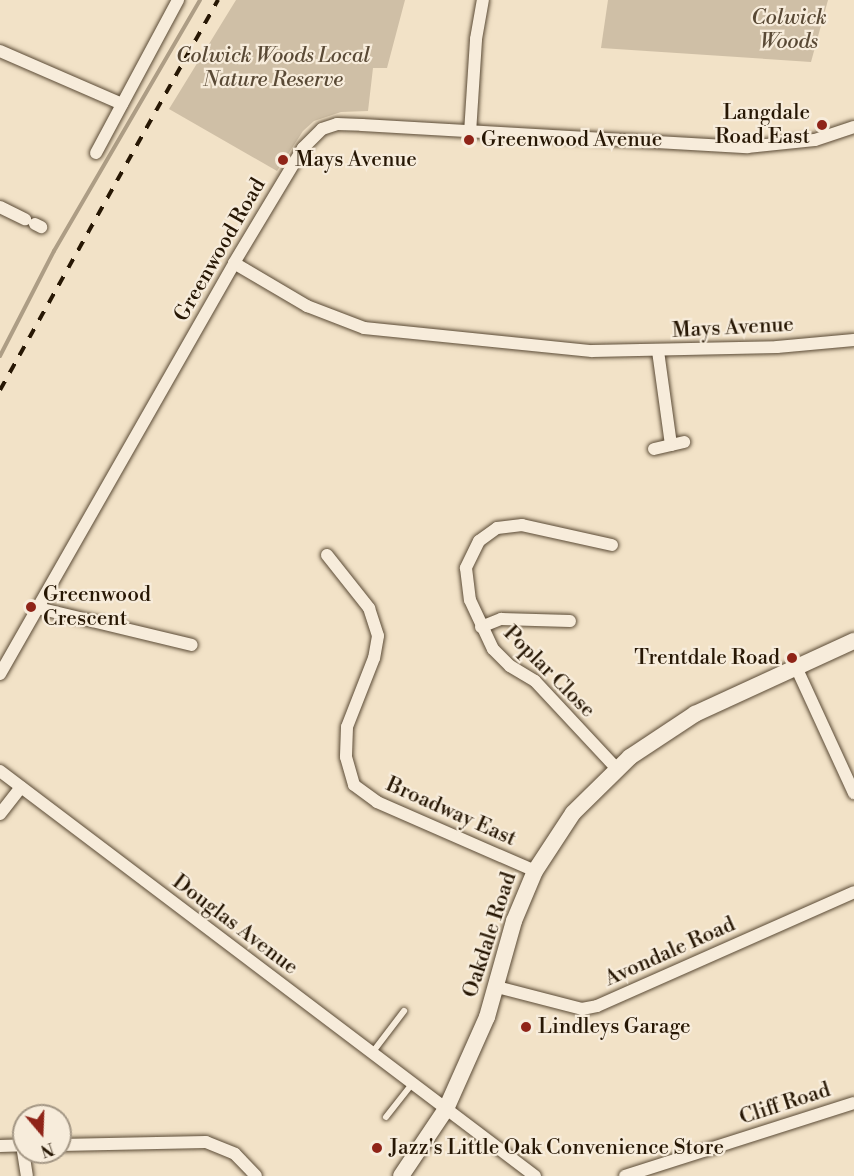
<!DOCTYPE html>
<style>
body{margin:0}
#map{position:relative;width:854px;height:1176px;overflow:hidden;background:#f2e2c7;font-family:"Libre Bodoni",serif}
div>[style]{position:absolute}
.green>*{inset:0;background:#cfbfa6}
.stream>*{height:4px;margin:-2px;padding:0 2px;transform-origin:2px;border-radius:2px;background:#ad9d85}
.roads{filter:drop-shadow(0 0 2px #5a4a35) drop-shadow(0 0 2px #5a4a35)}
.lane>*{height:6px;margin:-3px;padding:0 3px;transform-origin:3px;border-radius:3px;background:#f7ecdb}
.street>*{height:12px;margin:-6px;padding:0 6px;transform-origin:6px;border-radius:6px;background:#f7ecdb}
.secondary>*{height:16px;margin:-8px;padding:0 8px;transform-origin:8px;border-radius:8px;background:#f7ecdb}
.rail>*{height:4px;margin-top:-2px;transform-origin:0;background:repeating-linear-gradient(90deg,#271704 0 10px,transparent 0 20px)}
.dots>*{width:16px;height:16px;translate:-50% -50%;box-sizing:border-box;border:3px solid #f7ecdb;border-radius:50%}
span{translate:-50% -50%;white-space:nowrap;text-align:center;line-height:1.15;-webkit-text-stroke:4.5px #f7ecdb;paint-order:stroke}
.park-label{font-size:21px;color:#594935;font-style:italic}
.poi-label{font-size:21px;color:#271704}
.right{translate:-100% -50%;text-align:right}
.left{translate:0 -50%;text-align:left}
.street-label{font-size:21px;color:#271704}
.north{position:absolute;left:12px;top:1104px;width:60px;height:60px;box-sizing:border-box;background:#f7ecdb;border:2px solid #a49785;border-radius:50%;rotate:161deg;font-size:16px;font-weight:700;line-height:24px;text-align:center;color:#271704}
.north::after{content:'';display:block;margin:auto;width:21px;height:27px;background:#8f2418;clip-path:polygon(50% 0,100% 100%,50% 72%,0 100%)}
</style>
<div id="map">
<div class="green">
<i style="clip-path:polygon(236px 0,405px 0,387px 68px,373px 68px,368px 111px,341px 112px,314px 121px,303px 131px,277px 171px,169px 109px)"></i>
<i style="clip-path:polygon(608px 0,828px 0,811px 62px,601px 48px)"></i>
</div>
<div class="stream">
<i style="left:0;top:356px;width:118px;rotate:-62.8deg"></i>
<i style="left:54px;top:251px;width:290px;rotate:-59.8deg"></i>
</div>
<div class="roads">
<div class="lane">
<i style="left:372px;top:1053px;width:53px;rotate:-52.7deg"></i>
<i style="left:386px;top:1117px;width:42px;rotate:-51.8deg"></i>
</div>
<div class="street">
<i style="left:0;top:51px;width:133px;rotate:23.5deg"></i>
<i style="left:470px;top:133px;width:94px;rotate:-86.3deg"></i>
<i style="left:476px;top:39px;width:40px;rotate:-80deg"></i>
<i style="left:96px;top:153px;width:174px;rotate:-61.8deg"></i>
<i style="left:0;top:207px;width:28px;rotate:26deg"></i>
<i style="left:35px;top:224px;width:7px;rotate:27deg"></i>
<i style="left:234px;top:263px;width:85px;rotate:30.5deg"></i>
<i style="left:307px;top:306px;width:61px;rotate:21.1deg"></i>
<i style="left:364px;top:328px;width:229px;rotate:5.8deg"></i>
<i style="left:592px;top:351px;width:185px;rotate:-1.2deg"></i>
<i style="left:777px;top:347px;width:77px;rotate:-5.2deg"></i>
<i style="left:658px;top:351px;width:95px;rotate:82.1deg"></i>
<i style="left:654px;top:449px;width:31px;rotate:-13deg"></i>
<i style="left:612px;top:545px;width:92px;rotate:-167.5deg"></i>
<i style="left:522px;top:525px;width:25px;rotate:173deg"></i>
<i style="left:497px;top:528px;width:22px;rotate:144deg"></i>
<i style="left:479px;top:541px;width:30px;rotate:116deg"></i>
<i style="left:466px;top:568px;width:32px;rotate:83deg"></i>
<i style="left:470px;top:600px;width:54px;rotate:64.9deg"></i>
<i style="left:493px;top:649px;width:24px;rotate:45deg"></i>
<i style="left:510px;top:666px;width:29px;rotate:31deg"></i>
<i style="left:535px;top:681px;width:120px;rotate:47deg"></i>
<i style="left:327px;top:555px;width:68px;rotate:51.6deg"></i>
<i style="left:369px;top:608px;width:29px;rotate:72deg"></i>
<i style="left:378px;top:636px;width:22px;rotate:100deg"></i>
<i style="left:374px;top:658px;width:74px;rotate:111.4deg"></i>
<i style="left:347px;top:727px;width:30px;rotate:92deg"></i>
<i style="left:346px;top:757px;width:29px;rotate:74deg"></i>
<i style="left:354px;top:785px;width:29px;rotate:36deg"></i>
<i style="left:377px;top:802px;width:172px;rotate:23.6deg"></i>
<i style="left:38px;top:608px;width:158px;rotate:13.5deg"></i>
<i style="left:481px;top:627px;width:22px;rotate:-22deg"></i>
<i style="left:501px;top:619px;width:69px;rotate:1.7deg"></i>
<i style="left:796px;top:667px;width:139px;rotate:65.3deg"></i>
<i style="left:0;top:674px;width:473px;rotate:-60.3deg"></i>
<i style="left:234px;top:263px;width:134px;rotate:-59deg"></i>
<i style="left:303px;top:148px;width:27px;rotate:-45deg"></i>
<i style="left:322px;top:129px;width:16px;rotate:-18deg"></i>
<i style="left:337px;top:124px;width:25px;rotate:2deg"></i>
<i style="left:362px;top:125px;width:386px;rotate:3.3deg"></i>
<i style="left:747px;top:147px;width:68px;rotate:-5.9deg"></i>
<i style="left:815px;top:140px;width:41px;rotate:-18.4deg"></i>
<i style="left:0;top:771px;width:671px;rotate:37.13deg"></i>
<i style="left:0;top:814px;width:34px;rotate:-52deg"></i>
<i style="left:497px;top:987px;width:88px;rotate:14.5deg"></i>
<i style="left:582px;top:1009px;width:15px;rotate:-11deg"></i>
<i style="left:597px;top:1006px;width:281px;rotate:-23.9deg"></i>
<i style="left:22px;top:1145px;width:31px;rotate:81deg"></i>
<i style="left:60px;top:1145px;width:146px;rotate:-1.2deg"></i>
<i style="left:206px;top:1142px;width:31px;rotate:22deg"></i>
<i style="left:235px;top:1154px;width:30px;rotate:46deg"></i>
<i style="left:0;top:1146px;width:24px;rotate:-2deg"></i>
<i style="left:625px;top:1176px;width:240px;rotate:-17.7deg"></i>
</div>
<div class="secondary">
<i style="left:401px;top:1176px;width:81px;rotate:-56.1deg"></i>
<i style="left:446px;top:1109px;width:101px;rotate:-66deg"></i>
<i style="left:487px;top:1017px;width:100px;rotate:-74.3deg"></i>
<i style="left:514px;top:921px;width:54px;rotate:-67.2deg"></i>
<i style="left:535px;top:871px;width:69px;rotate:-56.8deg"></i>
<i style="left:573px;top:813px;width:80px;rotate:-44.5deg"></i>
<i style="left:630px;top:757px;width:78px;rotate:-33.5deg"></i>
<i style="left:695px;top:714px;width:175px;rotate:-24.7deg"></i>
</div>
</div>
<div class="rail">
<i style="left:0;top:390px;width:447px;rotate:-60.8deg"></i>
</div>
<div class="dots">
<i style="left:822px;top:125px;background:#8f2418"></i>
<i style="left:469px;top:140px;background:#8f2418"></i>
<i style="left:283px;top:160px;background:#8f2418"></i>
<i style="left:31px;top:607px;background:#8f2418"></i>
<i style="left:792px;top:658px;background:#8f2418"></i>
<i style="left:526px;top:1027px;background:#8f2418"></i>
<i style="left:377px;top:1148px;background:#8f2418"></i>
</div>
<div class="park-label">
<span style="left:789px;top:30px">Colwick<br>Woods</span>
<span style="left:273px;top:68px">Colwick Woods Local<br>Nature Reserve</span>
</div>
<div class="poi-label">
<span class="right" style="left:810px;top:125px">Langdale<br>Road East</span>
<span class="left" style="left:481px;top:140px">Greenwood Avenue</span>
<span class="left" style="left:295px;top:160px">Mays Avenue</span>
<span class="left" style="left:43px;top:607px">Greenwood<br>Crescent</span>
<span class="right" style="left:780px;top:658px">Trentdale Road</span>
<span class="left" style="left:538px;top:1027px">Lindleys Garage</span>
<span class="left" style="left:389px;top:1148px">Jazz's Little Oak Convenience Store</span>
</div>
<div class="street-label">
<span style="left:220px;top:250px;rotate:-60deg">Greenwood Road</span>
<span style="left:733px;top:328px;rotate:-3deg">Mays Avenue</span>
<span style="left:549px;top:672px;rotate:45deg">Poplar Close</span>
<span style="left:451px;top:812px;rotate:24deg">Broadway East</span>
<span style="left:235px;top:925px;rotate:37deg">Douglas Avenue</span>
<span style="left:490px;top:935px;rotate:-72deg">Oakdale Road</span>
<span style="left:670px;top:952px;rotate:-24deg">Avondale Road</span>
<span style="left:785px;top:1104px;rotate:-18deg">Cliff Road</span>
</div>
<div class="north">N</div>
</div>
